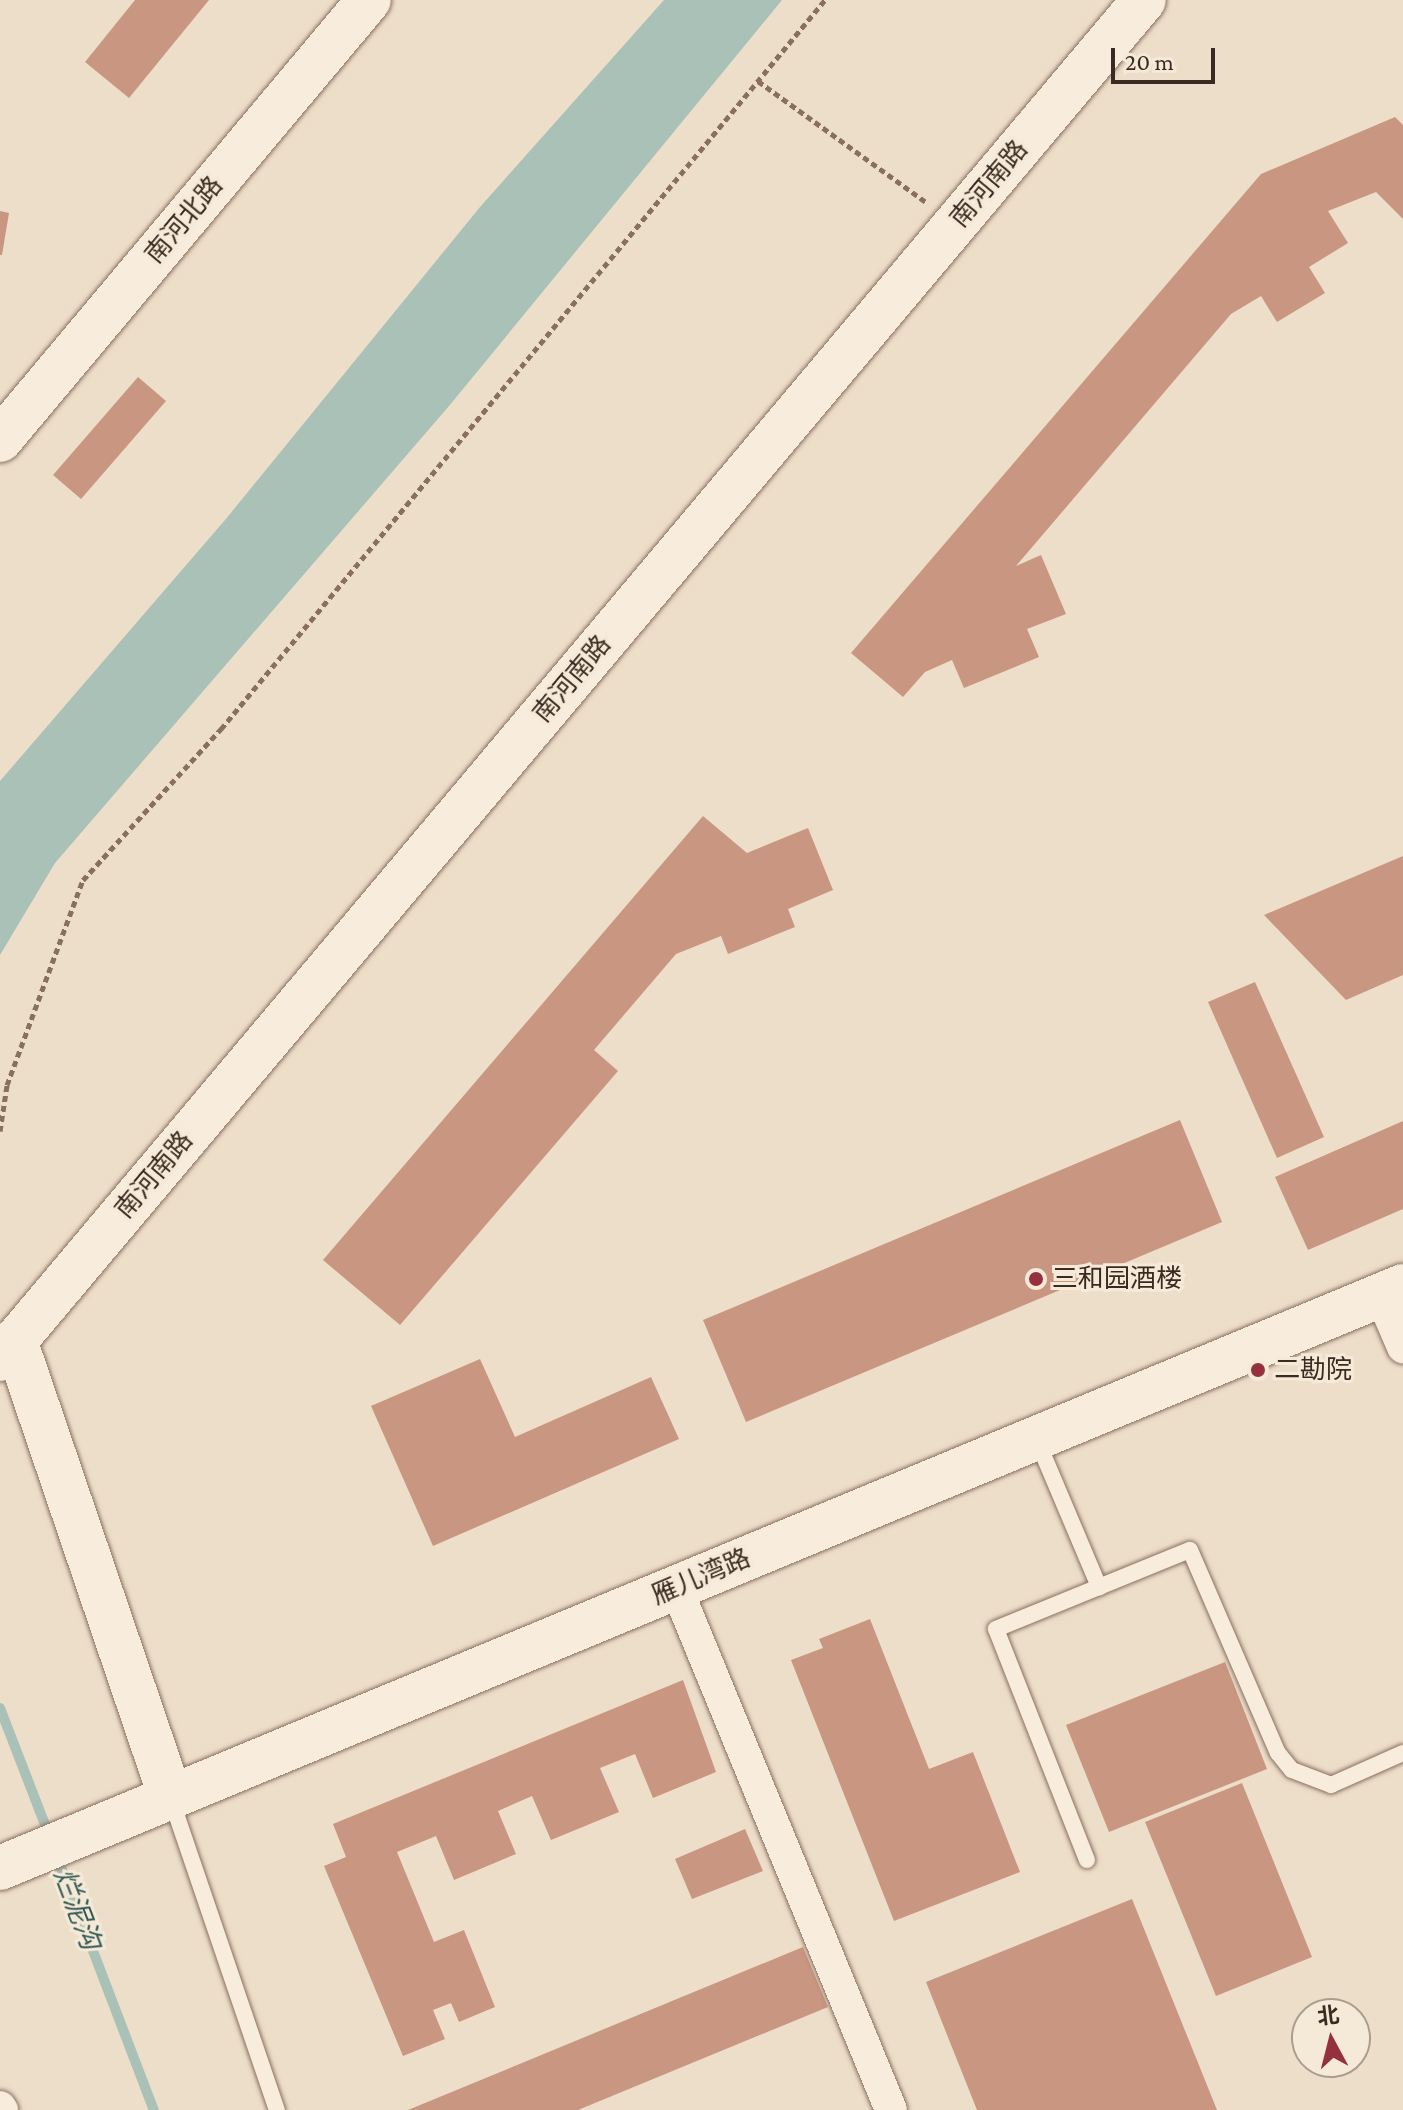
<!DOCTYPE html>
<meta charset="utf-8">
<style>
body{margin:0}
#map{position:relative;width:1403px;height:2110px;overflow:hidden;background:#eddec9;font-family:"Crimson Pro","Noto Sans SC",serif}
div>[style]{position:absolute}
.water>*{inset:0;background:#aac1b7}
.stream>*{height:10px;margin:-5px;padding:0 5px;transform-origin:5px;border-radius:5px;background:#aac1b7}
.building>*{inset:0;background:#c99681}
.path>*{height:5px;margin-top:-2.5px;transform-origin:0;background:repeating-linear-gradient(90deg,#89705e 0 6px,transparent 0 10px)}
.roads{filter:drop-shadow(0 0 2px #89705e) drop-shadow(0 0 2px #89705e)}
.lane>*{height:16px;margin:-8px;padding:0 8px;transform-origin:8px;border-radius:8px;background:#f8ecdc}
.street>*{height:32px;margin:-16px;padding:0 16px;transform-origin:16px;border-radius:16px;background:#f8ecdc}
.secondary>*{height:44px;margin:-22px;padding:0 22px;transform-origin:22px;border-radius:22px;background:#f8ecdc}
.dots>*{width:22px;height:22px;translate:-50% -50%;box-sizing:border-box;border:4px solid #f5e9d8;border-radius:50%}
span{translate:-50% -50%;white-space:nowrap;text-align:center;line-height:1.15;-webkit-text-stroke:6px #f5e9d8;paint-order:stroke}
.street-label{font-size:26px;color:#3a2a21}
.poi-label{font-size:26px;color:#3a2a21}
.left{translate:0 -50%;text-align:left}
.water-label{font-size:28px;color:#315951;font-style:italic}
.north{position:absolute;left:1291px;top:1998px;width:80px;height:80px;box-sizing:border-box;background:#f5e9d8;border:2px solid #aa9d8f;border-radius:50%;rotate:353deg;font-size:22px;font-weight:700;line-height:32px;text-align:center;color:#3a2a21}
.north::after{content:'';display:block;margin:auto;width:28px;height:36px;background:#95313e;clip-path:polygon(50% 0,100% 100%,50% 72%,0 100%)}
.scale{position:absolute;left:1111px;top:48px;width:104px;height:36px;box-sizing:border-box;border:4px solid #3a2a21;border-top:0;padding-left:10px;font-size:24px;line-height:28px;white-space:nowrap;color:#3a2a21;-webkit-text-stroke:6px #f5e9d8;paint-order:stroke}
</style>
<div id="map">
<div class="water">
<i style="clip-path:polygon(664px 0,782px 0,449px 406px,55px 863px,0 955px,0 781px,225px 520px,480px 207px)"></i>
</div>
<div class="stream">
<i style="left:0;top:1708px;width:136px;rotate:68.9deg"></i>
<i style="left:56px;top:1854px;width:274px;rotate:69.1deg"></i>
</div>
<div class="building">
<i style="clip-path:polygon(135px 0,209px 0,129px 98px,85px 62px)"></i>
<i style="clip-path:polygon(1395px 117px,1403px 125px,1403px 219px,1376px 192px,1328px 211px,1348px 243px,1309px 267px,1325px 293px,1277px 322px,1261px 296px,1231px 314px,1016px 566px,1041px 555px,1066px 614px,1027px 629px,1039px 657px,964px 688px,952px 660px,925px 672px,903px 697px,851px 653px,1261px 174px)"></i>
<i style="clip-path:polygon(0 211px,9px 213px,2px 255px,0 255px)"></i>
<i style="clip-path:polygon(138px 377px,166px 401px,81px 499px,53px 475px)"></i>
<i style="clip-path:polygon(703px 816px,747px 853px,808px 828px,833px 890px,788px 909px,795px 927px,728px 954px,721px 936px,676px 954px,594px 1050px,618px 1071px,400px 1325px,323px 1260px)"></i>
<i style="clip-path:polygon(1403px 856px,1403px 975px,1346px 1000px,1264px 915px)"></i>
<i style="clip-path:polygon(1255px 982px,1324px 1137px,1277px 1158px,1208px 1002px)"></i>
<i style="clip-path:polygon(1180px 1120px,1222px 1222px,746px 1422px,703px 1320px)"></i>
<i style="clip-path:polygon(1403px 1121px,1403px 1209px,1308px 1250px,1275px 1177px)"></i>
<i style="clip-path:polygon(480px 1359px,515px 1437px,651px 1377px,679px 1439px,433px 1546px,371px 1406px)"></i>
<i style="clip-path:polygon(870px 1619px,929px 1769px,973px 1752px,1020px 1872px,894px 1921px,791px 1660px,823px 1648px,819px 1639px)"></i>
<i style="clip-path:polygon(1225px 1662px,1267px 1769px,1109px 1832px,1066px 1725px)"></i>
<i style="clip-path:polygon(683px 1680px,716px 1772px,653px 1798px,635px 1754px,600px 1768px,619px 1812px,551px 1840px,532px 1796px,498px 1811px,516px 1854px,454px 1880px,436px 1836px,397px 1852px,434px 1942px,464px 1930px,495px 2007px,459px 2022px,451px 2003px,433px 2010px,445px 2039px,403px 2056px,324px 1866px,346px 1857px,333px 1824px)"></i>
<i style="clip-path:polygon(1242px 1783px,1312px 1957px,1216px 1996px,1145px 1822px)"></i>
<i style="clip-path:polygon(745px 1829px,763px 1871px,692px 1899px,675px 1859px)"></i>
<i style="clip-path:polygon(1132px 1899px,1217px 2110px,977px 2110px,926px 1982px)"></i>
<i style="clip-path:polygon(803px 1947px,828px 2007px,578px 2110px,408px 2110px)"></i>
</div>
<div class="path">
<i style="left:758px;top:81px;width:207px;rotate:35.8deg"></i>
<i style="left:0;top:1131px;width:47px;rotate:-81.3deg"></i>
<i style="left:7px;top:1085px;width:219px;rotate:-69.7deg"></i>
<i style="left:83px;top:880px;width:205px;rotate:-47.6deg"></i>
<i style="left:221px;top:729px;width:947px;rotate:-50.36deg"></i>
</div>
<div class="roads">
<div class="lane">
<i style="left:1037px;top:1440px;width:160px;rotate:67.1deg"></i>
<i style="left:171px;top:1799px;width:329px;rotate:71.2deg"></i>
<i style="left:1087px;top:1860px;width:248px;rotate:-111.5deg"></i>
<i style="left:996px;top:1629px;width:209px;rotate:-22.2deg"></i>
<i style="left:1190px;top:1550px;width:221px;rotate:66.6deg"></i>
<i style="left:1278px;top:1753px;width:22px;rotate:51deg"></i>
<i style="left:1292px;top:1770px;width:42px;rotate:21deg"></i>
<i style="left:1331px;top:1785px;width:79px;rotate:-24deg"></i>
</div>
<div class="street">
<i style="left:1381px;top:1296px;width:56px;rotate:66.7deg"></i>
<i style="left:676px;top:1587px;width:565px;rotate:67.65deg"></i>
<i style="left:0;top:2107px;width:4px;rotate:56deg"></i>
</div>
<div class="secondary">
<i style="left:0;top:440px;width:574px;rotate:-50.02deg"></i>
<i style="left:15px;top:1340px;width:484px;rotate:71.2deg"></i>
<i style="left:0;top:1359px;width:1776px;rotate:-49.91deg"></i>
<i style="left:0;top:1868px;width:1519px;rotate:-22.53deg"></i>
</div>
</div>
<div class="dots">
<i style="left:1036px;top:1279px;background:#95313e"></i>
<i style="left:1258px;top:1370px;background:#95313e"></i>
</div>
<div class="street-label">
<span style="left:989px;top:184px;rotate:-50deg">南河南路</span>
<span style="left:184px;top:220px;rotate:-50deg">南河北路</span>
<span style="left:572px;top:679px;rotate:-50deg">南河南路</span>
<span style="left:154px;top:1175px;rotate:-50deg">南河南路</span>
<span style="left:701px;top:1577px;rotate:-23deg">雁儿湾路</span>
</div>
<div class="poi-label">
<span class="left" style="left:1052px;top:1279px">三和园酒楼</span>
<span class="left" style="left:1274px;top:1370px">二勘院</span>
</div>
<div class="water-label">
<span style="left:77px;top:1909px;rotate:69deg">烂泥沟</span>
</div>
<div class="north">北</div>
<div class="scale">20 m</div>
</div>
